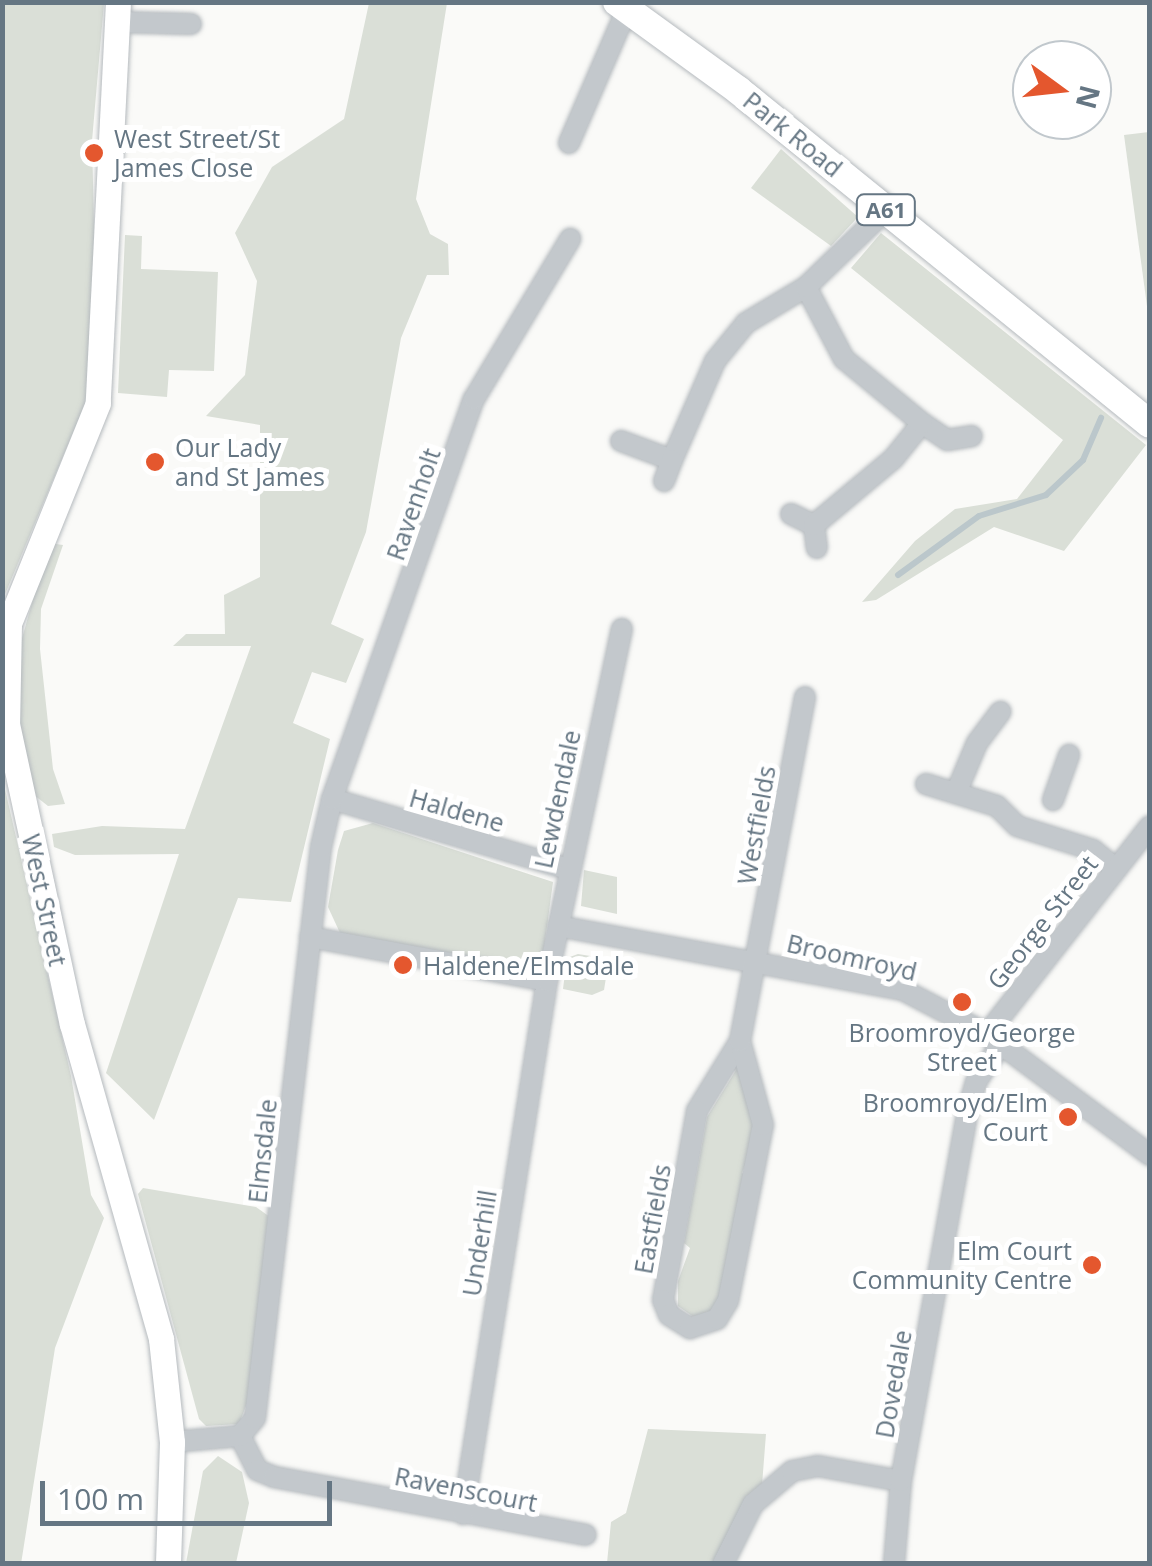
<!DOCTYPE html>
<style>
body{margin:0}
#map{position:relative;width:1152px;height:1566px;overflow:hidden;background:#fafaf8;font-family:"Open Sans",sans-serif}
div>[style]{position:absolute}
.green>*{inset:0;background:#dadfd7}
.stream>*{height:6px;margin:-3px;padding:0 3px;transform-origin:3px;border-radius:3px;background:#bbc7cb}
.roads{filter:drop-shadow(0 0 2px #b5babe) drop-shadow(0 0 2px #b5babe)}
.minor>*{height:20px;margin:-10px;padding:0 10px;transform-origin:10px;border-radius:10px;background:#c3c8cc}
.major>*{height:25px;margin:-12.5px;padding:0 12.5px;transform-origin:12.5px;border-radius:12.5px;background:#fff}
.highway>*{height:28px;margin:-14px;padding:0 14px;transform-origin:14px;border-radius:14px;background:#fff}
.dots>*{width:28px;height:28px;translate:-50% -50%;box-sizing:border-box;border:5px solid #fff;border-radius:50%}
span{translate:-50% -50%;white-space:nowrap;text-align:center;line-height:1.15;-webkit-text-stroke:10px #fff;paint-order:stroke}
.shield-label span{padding:2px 8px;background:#fff;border:2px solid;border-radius:8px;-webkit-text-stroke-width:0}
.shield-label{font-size:22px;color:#657683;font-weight:700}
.street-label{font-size:25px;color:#657683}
.poi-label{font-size:25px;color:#657683}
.left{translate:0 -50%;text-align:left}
.right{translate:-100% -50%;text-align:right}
.frame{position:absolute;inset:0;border:5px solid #657683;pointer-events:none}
.north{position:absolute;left:1012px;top:40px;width:100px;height:100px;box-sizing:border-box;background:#fff;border:2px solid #c1c8cd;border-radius:50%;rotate:105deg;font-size:28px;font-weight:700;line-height:40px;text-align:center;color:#657683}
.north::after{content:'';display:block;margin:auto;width:35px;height:45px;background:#e4572e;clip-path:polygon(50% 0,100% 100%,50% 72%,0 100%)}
.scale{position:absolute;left:40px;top:1481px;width:292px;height:45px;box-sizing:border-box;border:5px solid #657683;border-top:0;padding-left:12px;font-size:30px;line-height:35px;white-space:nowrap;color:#657683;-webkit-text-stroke:8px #fff;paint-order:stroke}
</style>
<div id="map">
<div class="green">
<i style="clip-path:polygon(3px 3px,104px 3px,92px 141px,96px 310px,85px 404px,3px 599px)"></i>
<i style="clip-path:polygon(369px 3px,447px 3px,416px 199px,430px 234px,448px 244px,449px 275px,427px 275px,401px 338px,366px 532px,331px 624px,364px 639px,346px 683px,312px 672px,293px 723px,330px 739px,291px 902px,238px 898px,154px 1120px,106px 1073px,179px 854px,75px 855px,54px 847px,52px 834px,102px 826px,185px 829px,251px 646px,173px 646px,186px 634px,225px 634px,224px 595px,260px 577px,260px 425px,206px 416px,245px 375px,257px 281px,235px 233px,272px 167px,344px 119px)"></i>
<i style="clip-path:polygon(1149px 132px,1150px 132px,1149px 321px,1124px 135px)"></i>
<i style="clip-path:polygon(781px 149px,858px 217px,831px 246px,751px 188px)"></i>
<i style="clip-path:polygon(881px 233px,1146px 445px,1064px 551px,994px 527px,876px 600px,862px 602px,915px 541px,955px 509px,1017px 499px,1063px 440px,851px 268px)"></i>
<i style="clip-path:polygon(125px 235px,142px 236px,141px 269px,218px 272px,214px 371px,169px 370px,167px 397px,118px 393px)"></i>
<i style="clip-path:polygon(49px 543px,63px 545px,41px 609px,40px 649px,53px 769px,65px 804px,48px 806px,34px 795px,19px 721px,19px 649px)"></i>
<i style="clip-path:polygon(2px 776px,71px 1076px,91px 1195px,104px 1218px,55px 1348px,21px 1564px,2px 1563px)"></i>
<i style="clip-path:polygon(373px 823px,553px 882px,543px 956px,529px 966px,497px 965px,340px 933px,328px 907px,338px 850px,344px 831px)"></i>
<i style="clip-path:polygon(584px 870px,617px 877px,617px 914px,581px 906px)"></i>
<i style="clip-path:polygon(578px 954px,609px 959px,604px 990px,592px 995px,563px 989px,567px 958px)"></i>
<i style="clip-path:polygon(741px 1062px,754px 1107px,754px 1140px,742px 1173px,747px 1176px,735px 1249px,728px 1252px,723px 1303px,698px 1320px,678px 1306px,678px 1281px,690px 1248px,684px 1243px,707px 1117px)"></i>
<i style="clip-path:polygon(143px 1188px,256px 1207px,270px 1217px,249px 1398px,239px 1424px,206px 1426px,199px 1419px,138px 1194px)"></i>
<i style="clip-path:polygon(648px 1429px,766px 1434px,762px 1485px,717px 1563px,607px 1563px,611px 1522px,626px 1513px)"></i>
<i style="clip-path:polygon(218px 1456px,242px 1472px,249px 1503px,236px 1563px,186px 1563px,203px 1471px)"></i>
</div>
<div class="stream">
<i style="left:898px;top:575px;width:100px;rotate:-36.1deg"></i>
<i style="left:979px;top:516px;width:70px;rotate:-17.4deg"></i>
<i style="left:1046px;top:495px;width:51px;rotate:-43.4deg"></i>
<i style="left:1083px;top:460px;width:46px;rotate:-66.8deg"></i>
</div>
<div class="roads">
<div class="minor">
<i style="left:117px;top:22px;width:74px;rotate:1.5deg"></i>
<i style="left:569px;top:143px;width:146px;rotate:-66.6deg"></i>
<i style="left:922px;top:423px;width:30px;rotate:34deg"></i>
<i style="left:947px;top:440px;width:25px;rotate:-9deg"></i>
<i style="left:621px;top:441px;width:54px;rotate:20.4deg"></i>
<i style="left:672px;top:460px;width:108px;rotate:-66.5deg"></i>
<i style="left:715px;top:361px;width:49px;rotate:-50.8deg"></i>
<i style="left:746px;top:323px;width:70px;rotate:-31deg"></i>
<i style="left:664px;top:481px;width:22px;rotate:-69deg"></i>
<i style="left:791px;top:514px;width:25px;rotate:26deg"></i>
<i style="left:814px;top:525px;width:23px;rotate:83deg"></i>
<i style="left:814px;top:525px;width:103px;rotate:-39.9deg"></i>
<i style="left:893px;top:459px;width:46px;rotate:-51.1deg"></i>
<i style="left:922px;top:423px;width:101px;rotate:-140.6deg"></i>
<i style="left:844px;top:359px;width:81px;rotate:-117.8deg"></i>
<i style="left:806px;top:287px;width:111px;rotate:-43.9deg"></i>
<i style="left:926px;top:784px;width:74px;rotate:17.2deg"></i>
<i style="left:997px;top:806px;width:28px;rotate:45deg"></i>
<i style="left:1017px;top:826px;width:80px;rotate:17.5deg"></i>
<i style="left:1093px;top:850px;width:28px;rotate:39deg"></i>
<i style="left:956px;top:793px;width:54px;rotate:-67.2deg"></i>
<i style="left:977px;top:743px;width:39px;rotate:-53deg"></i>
<i style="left:332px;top:799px;width:246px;rotate:16.5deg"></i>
<i style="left:1053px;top:800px;width:48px;rotate:-70.4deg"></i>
<i style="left:558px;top:926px;width:351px;rotate:10.5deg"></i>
<i style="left:903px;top:990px;width:95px;rotate:27.6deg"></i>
<i style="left:987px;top:1034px;width:203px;rotate:36.6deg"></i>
<i style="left:310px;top:937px;width:241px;rotate:10.5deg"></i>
<i style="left:987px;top:1034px;width:264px;rotate:-51.9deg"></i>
<i style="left:740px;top:1041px;width:82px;rotate:121.6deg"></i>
<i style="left:697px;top:1111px;width:192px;rotate:100.2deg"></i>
<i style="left:663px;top:1300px;width:16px;rotate:68deg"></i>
<i style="left:669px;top:1315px;width:25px;rotate:32deg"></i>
<i style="left:690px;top:1328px;width:28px;rotate:-18deg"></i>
<i style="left:717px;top:1319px;width:21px;rotate:-59deg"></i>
<i style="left:728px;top:1301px;width:179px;rotate:-78.8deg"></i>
<i style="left:763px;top:1125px;width:87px;rotate:-105.3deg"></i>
<i style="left:740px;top:1041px;width:350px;rotate:-79.3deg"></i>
<i style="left:240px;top:1436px;width:38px;rotate:63deg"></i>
<i style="left:257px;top:1470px;width:18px;rotate:22deg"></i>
<i style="left:274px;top:1477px;width:317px;rotate:10.5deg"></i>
<i style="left:172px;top:1442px;width:68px;rotate:-5deg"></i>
<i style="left:240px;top:1436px;width:23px;rotate:-50deg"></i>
<i style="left:255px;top:1418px;width:575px;rotate:-83.41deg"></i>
<i style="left:321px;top:847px;width:49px;rotate:-77.1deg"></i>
<i style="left:332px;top:799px;width:424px;rotate:-70.5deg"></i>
<i style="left:474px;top:399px;width:187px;rotate:-59deg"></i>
<i style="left:463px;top:1514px;width:540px;rotate:-81.04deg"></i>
<i style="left:547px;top:981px;width:360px;rotate:-78deg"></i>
<i style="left:723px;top:1564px;width:67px;rotate:-63.4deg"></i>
<i style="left:753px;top:1504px;width:51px;rotate:-40.2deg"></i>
<i style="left:792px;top:1471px;width:26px;rotate:-11deg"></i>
<i style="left:818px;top:1466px;width:84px;rotate:10.2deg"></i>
<i style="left:894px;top:1564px;width:83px;rotate:-85.2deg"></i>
<i style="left:901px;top:1481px;width:377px;rotate:-79.8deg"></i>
<i style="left:968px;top:1110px;width:29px;rotate:-74deg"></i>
<i style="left:976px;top:1082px;width:45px;rotate:-56.7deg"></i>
</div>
<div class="major">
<i style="left:118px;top:2px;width:401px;rotate:92.9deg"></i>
<i style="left:98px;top:403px;width:237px;rotate:112deg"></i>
<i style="left:9px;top:623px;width:101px;rotate:91.1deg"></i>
<i style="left:7px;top:724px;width:307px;rotate:77.8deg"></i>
<i style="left:72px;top:1024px;width:327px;rotate:74.2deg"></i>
<i style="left:161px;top:1339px;width:104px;rotate:83.9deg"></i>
<i style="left:172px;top:1442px;width:122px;rotate:91.9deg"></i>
</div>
<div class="highway">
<i style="left:617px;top:2px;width:150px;rotate:36deg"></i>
<i style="left:738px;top:90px;width:530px;rotate:39.03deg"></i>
</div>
</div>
<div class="dots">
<i style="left:94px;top:153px;background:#e4572e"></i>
<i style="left:155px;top:462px;background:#e4572e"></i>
<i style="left:403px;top:965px;background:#e4572e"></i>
<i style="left:962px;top:1002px;background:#e4572e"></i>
<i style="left:1068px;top:1117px;background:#e4572e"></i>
<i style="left:1092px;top:1265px;background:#e4572e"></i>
</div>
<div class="shield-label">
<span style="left:886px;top:210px">A61</span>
</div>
<div class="street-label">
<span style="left:793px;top:134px;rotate:39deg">Park Road</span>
<span style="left:413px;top:504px;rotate:-71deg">Ravenholt</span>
<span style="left:557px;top:799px;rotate:-78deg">Lewdendale</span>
<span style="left:457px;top:810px;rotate:16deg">Haldene</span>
<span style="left:756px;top:825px;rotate:-80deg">Westfields</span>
<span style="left:45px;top:900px;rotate:78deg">West Street</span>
<span style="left:1042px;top:922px;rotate:-52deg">George Street</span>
<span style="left:852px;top:957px;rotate:13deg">Broomroyd</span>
<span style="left:262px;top:1151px;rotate:-84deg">Elmsdale</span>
<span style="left:652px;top:1219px;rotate:-80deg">Eastfields</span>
<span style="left:479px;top:1243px;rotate:-81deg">Underhill</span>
<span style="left:893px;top:1384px;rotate:-80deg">Dovedale</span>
<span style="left:466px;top:1489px;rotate:11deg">Ravenscourt</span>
</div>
<div class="poi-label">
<span class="left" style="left:114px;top:153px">West Street/St<br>James Close</span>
<span class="left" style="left:175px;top:462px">Our Lady<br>and St James</span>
<span class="left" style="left:423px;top:965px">Haldene/Elmsdale</span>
<span style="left:962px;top:1047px">Broomroyd/George<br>Street</span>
<span class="right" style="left:1048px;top:1117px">Broomroyd/Elm<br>Court</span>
<span class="right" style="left:1072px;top:1265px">Elm Court<br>Community Centre</span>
</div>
<div class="frame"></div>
<div class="north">N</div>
<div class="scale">100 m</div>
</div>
